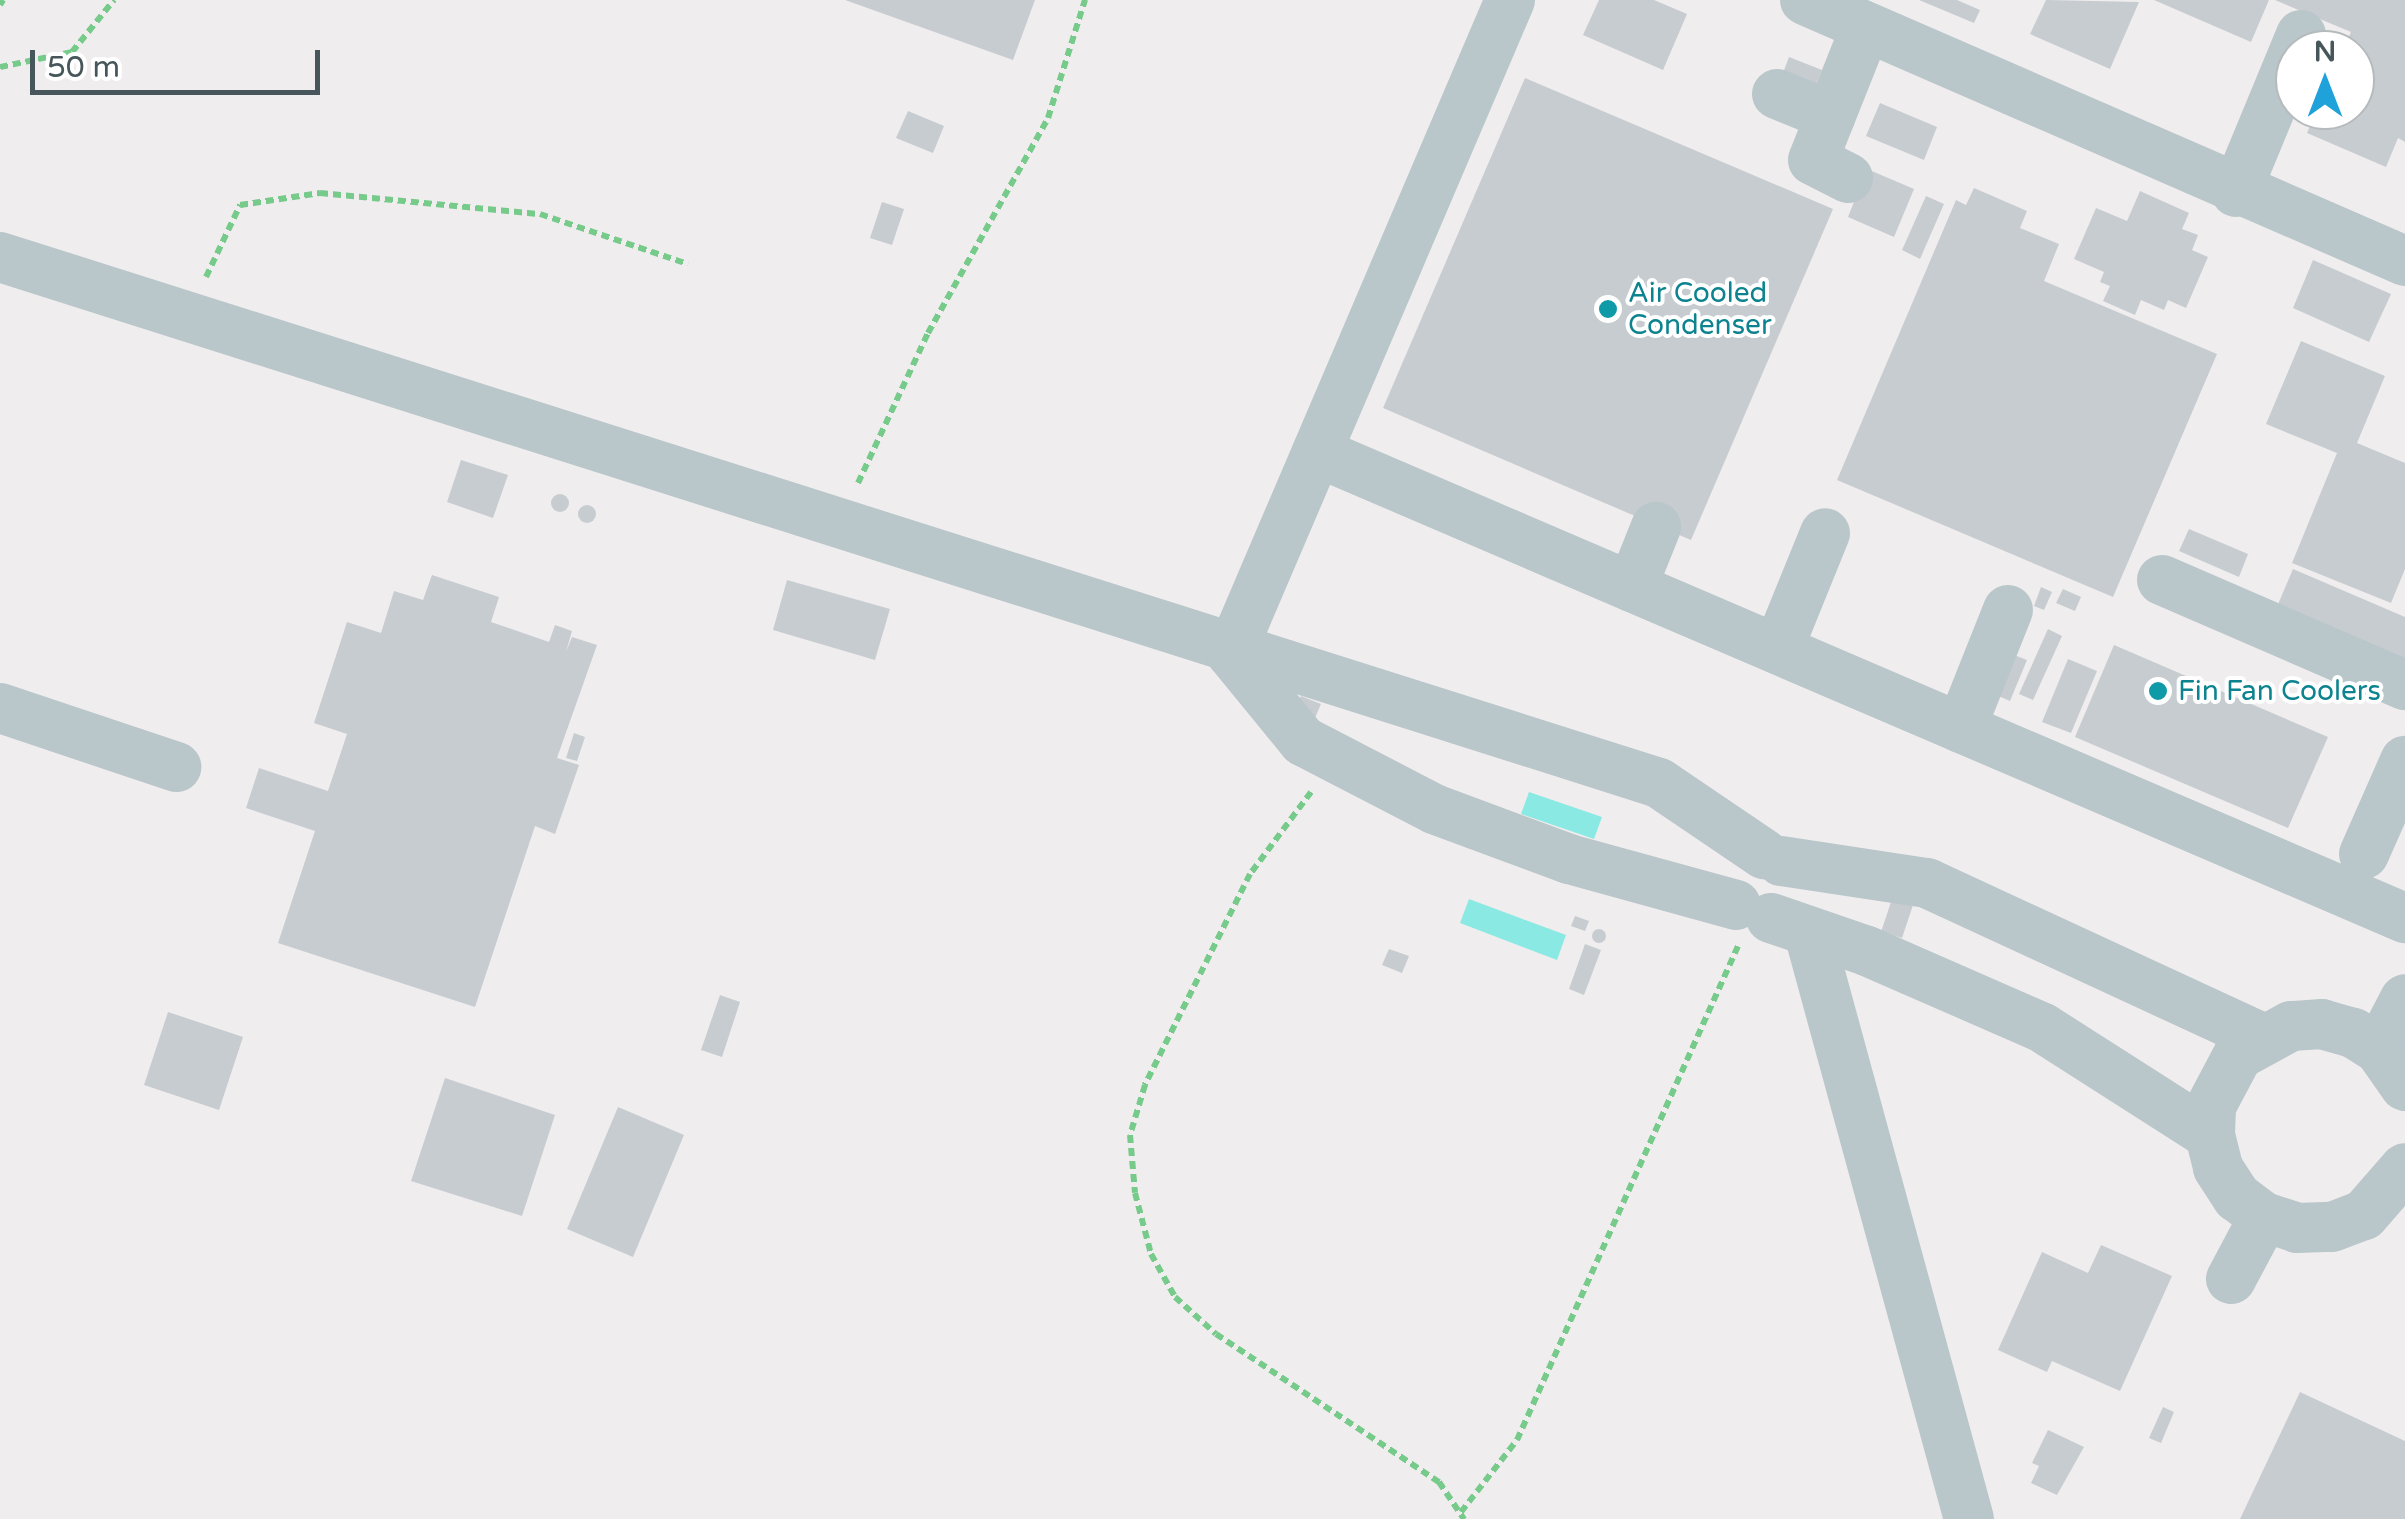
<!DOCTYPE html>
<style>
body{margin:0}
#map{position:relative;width:2405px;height:1519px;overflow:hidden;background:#f0edee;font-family:"Varela Round",sans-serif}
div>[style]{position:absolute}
.water>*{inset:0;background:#8be9e3}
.building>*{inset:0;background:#c7ccd0}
.round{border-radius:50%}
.path>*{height:6px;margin-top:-3px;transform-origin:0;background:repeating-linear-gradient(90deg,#76ca8a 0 8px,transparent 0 13px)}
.minor>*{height:50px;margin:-25px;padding:0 25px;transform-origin:25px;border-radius:25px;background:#b9c6ca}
.dots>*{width:28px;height:28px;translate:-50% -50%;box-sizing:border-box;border:5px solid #fff;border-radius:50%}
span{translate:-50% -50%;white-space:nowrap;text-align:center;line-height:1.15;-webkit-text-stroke:8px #fff;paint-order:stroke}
.culture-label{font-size:28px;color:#0d838f}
.left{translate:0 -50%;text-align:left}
.north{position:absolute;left:2275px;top:30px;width:100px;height:100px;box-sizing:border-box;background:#fff;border:2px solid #b5bbbd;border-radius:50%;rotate:0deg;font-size:28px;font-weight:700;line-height:40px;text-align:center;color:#46565a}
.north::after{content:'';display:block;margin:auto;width:35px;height:45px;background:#1ea2d9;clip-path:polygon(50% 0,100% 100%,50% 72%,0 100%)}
.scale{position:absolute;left:30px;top:50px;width:290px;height:45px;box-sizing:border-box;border:5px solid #46565a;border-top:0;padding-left:12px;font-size:30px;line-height:35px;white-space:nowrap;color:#46565a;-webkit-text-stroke:8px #fff;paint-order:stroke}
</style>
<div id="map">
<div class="water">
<i style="clip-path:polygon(1529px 792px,1602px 817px,1594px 839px,1521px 814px)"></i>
<i style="clip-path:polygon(1469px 899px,1566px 935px,1557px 960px,1460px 923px)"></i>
</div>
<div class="building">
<i style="clip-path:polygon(845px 0,1035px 0,1013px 60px)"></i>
<i style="clip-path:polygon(1599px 0,1654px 0,1687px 14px,1663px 70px,1583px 35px)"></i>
<i style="clip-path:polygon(1919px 0,1957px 0,1980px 10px,1974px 23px)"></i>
<i style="clip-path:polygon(2046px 0,2139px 2px,2110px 69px,2030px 34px)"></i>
<i style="clip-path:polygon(2154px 0,2269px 0,2251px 42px)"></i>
<i style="clip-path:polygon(2275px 0,2405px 0,2405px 142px,2398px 138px,2386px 167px,2307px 133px,2317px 110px,2355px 110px,2355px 50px,2343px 50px,2351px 32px)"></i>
<i style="clip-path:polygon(1789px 57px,1822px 70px,1815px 87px,1783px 73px)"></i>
<i style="clip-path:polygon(1525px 78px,1833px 209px,1691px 540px,1383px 408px)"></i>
<i style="clip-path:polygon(1880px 103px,1937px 127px,1924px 160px,1866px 136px)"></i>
<i style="clip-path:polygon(908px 111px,944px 126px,933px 153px,896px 138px)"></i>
<i style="clip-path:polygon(1867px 169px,1914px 189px,1894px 237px,1848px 217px)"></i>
<i style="clip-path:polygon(1974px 188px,2027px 211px,2020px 228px,2059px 244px,2044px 281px,2217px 354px,2113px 597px,1837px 480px,1956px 200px,1966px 205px)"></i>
<i style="clip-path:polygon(2140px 191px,2189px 213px,2182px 229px,2198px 235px,2192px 250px,2208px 257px,2186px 308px,2168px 300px,2164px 310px,2141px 300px,2135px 315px,2103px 301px,2110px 286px,2100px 282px,2104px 272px,2074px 259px,2096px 208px,2127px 221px)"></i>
<i style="clip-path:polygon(1926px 196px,1944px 204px,1920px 259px,1902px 250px)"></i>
<i style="clip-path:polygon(882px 202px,904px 209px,892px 245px,870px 238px)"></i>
<i style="clip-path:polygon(2313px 260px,2391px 294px,2369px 342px,2293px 308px)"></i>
<i style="clip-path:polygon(2301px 341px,2385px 376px,2357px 443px,2405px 463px,2405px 569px,2391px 603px,2292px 563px,2337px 453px,2266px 424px)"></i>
<i style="clip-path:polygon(461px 460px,508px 475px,493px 518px,447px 502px)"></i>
<i class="round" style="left:551px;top:494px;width:18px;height:18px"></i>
<i class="round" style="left:578px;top:505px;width:18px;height:18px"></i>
<i style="clip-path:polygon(2189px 529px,2248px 554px,2239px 577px,2179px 551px)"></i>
<i style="clip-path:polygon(2293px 569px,2405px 617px,2405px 664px,2276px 609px)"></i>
<i style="clip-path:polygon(432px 575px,499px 597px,491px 622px,549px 642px,555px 625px,572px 631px,566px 652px,572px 637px,597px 645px,557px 758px,579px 765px,555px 834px,535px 826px,475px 1007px,278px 943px,315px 831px,246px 808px,259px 768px,328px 791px,347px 734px,314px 723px,347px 622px,381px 633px,394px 591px,423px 600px)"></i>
<i style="clip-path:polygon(787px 580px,890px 609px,875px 660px,773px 630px)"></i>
<i style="clip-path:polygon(2041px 587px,2052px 592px,2044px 610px,2034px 606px)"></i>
<i style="clip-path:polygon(2063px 589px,2081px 597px,2075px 611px,2056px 603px)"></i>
<i style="clip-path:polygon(2048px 629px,2062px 636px,2033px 700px,2019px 694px)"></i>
<i style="clip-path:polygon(2114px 645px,2328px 737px,2288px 828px,2075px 737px)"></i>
<i style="clip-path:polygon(2004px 651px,2027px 660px,2010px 701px,1987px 691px)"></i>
<i style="clip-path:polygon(2068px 659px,2097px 671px,2071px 733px,2042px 722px)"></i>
<i style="clip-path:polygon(1301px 696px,1321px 704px,1312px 725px,1292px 717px)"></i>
<i style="clip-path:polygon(574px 733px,585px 737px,577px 761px,566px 758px)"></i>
<i style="clip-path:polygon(1894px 893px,1915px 899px,1902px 938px,1881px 932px)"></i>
<i style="clip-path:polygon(1575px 916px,1589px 921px,1585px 931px,1571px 926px)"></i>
<i class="round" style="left:1592px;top:929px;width:14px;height:14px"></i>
<i style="clip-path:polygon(1585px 944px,1601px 950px,1584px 995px,1569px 989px)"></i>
<i style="clip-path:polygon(1389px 949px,1409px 956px,1402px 973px,1382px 965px)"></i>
<i style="clip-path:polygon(720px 995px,740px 1002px,722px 1057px,701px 1050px)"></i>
<i style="clip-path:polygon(168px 1012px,243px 1037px,219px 1110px,144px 1085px)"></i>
<i style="clip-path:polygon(445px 1078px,555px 1115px,522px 1216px,411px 1181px)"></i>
<i style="clip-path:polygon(618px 1107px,684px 1135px,633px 1257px,567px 1229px)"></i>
<i style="clip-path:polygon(2101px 1245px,2172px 1276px,2120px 1391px,2052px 1361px,2047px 1372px,1998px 1350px,2042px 1252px,2088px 1273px)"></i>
<i style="clip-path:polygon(2300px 1392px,2405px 1441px,2405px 1519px,2240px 1519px)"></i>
<i style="clip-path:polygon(2163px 1407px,2174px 1412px,2161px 1443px,2149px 1438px)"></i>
<i style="clip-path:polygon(2048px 1430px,2084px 1447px,2057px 1495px,2031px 1483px,2039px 1466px,2032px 1463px)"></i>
</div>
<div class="path">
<i style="left:0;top:5px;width:6px;rotate:-59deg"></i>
<i style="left:0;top:67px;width:74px;rotate:-11.8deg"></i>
<i style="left:72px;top:52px;width:67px;rotate:-51.1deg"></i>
<i style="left:206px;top:277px;width:80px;rotate:-64.7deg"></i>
<i style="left:240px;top:205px;width:81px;rotate:-8.5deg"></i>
<i style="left:320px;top:193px;width:221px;rotate:5.5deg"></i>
<i style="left:540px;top:214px;width:156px;rotate:18.7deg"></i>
<i style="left:858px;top:483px;width:166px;rotate:-65deg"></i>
<i style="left:928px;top:333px;width:246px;rotate:-60.8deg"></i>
<i style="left:1048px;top:118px;width:124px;rotate:-72.6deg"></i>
<i style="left:1311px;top:792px;width:102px;rotate:126.6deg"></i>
<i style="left:1250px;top:874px;width:236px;rotate:116.5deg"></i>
<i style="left:1145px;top:1085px;width:52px;rotate:106.7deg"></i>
<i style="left:1130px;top:1135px;width:58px;rotate:85.1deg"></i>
<i style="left:1135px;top:1193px;width:63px;rotate:75.3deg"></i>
<i style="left:1151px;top:1254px;width:49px;rotate:60.8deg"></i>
<i style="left:1175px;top:1297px;width:55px;rotate:42.1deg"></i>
<i style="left:1216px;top:1334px;width:268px;rotate:33.6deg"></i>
<i style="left:1439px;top:1482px;width:45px;rotate:56deg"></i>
<i style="left:1461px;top:1512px;width:91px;rotate:-52.1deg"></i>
<i style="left:1517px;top:1440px;width:541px;rotate:-65.9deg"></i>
</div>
<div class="minor">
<i style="left:1805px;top:0;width:654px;rotate:23.51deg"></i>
<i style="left:1777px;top:94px;width:58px;rotate:22.2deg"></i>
<i style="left:1848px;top:178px;width:39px;rotate:-153deg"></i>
<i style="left:1813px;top:160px;width:143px;rotate:-68.3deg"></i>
<i style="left:2236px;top:192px;width:170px;rotate:-67.5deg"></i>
<i style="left:0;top:257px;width:1740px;rotate:17.59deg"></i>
<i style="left:1659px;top:783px;width:127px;rotate:34.1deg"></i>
<i style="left:1317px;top:452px;width:1184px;rotate:23.19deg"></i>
<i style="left:2162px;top:580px;width:265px;rotate:23.4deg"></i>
<i style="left:1632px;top:587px;width:65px;rotate:-68.2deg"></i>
<i style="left:1778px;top:649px;width:125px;rotate:-67.9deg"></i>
<i style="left:1231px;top:653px;width:710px;rotate:-66.86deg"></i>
<i style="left:1231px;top:653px;width:114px;rotate:50.7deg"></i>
<i style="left:1303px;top:741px;width:148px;rotate:27.4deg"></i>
<i style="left:1434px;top:809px;width:144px;rotate:20.3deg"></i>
<i style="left:1569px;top:859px;width:173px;rotate:15.4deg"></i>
<i style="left:0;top:708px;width:186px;rotate:18.5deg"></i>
<i style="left:1961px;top:728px;width:127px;rotate:-68.3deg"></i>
<i style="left:2364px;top:854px;width:102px;rotate:-66.2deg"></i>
<i style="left:1781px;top:861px;width:148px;rotate:8.6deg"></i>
<i style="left:1927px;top:883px;width:368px;rotate:24.8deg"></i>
<i style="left:1771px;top:918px;width:102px;rotate:19deg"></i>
<i style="left:1867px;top:951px;width:192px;rotate:23.6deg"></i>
<i style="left:2043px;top:1028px;width:198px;rotate:32.6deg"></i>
<i style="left:1809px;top:933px;width:607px;rotate:74.73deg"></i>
<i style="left:2379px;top:1049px;width:56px;rotate:-62.5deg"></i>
<i style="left:2405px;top:1086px;width:45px;rotate:-125.1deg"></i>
<i style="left:2379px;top:1049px;width:31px;rotate:-148deg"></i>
<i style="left:2353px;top:1033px;width:32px;rotate:-164deg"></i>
<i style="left:2322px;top:1024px;width:31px;rotate:176deg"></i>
<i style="left:2291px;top:1026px;width:60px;rotate:151.3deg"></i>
<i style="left:2238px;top:1055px;width:58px;rotate:117.9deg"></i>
<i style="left:2211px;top:1106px;width:29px;rotate:92deg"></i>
<i style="left:2210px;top:1135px;width:34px;rotate:76deg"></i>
<i style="left:2218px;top:1168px;width:35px;rotate:57deg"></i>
<i style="left:2237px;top:1197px;width:34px;rotate:37deg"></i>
<i style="left:2264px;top:1217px;width:35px;rotate:18deg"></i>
<i style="left:2297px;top:1228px;width:35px;rotate:-2deg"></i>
<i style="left:2332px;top:1227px;width:34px;rotate:-21deg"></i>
<i style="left:2364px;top:1215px;width:62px;rotate:-48.9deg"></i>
<i style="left:2231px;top:1279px;width:70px;rotate:-62deg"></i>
</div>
<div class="dots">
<i style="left:1608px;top:309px;background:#0f9aa8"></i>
<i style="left:2158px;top:691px;background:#0f9aa8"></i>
</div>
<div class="culture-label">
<span class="left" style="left:1628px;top:309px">Air Cooled<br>Condenser</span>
<span class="left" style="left:2178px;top:691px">Fin Fan Coolers</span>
</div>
<div class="north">N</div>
<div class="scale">50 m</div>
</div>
